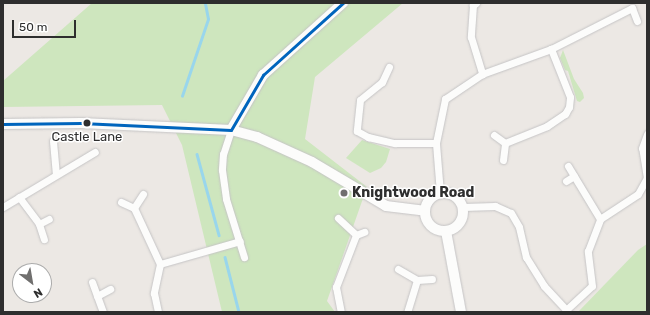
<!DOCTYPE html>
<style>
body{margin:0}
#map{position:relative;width:650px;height:315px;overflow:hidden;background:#ece8e4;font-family:Rubik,sans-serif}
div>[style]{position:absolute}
.green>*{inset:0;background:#cee6be}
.stream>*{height:2.5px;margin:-1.25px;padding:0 1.25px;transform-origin:1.25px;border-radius:1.25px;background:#99d6ec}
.roads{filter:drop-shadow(0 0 1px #c5c4c5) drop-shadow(0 0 1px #c5c4c5)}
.street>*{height:7px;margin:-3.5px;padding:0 3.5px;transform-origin:3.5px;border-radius:3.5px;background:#fcfcfb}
.secondary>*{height:10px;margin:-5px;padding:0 5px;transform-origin:5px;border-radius:5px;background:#fcfcfb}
.secondary>.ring{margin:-5px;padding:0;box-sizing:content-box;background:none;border:10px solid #fcfcfb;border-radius:50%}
.bus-1>*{height:3px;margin:-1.5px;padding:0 1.5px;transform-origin:1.5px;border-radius:1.5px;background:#0065bd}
.dots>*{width:11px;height:11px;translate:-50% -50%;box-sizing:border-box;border:2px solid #fff;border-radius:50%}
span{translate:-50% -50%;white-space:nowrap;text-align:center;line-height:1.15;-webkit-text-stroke:3px #fff;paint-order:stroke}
.bus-label{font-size:13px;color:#2e2e2e}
.poi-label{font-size:14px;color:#2e2e2e;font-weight:700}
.left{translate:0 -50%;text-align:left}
.frame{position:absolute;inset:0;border:4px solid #2e2e2e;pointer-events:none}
.north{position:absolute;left:12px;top:263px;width:40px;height:40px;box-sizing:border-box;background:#fff;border:1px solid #ababab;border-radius:50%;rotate:149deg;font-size:11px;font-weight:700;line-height:16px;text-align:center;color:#2e2e2e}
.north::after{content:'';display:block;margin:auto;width:14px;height:18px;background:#706f6e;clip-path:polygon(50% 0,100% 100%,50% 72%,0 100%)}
.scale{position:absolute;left:12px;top:20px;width:64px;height:18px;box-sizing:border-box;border:2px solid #2e2e2e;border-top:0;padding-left:5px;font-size:12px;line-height:14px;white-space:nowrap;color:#2e2e2e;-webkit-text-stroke:3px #fff;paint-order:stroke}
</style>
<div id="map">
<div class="green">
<i style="clip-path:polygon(92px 3px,403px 3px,315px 77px,305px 139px,367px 187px,327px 301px,335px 312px,222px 312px,182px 145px,162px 105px,3px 107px,3px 81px)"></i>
<i style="clip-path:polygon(563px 50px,574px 79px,583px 93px,584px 98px,580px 102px,577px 101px,568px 71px,565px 70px,560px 58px)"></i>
<i style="clip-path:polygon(362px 140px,390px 149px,386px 162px,381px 168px,370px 173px,346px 158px)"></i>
<i style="clip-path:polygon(647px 244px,647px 312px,578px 312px,638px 250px)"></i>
</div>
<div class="stream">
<i style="left:182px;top:96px;width:81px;rotate:-71.3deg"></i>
<i style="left:208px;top:19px;width:16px;rotate:-101deg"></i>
<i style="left:197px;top:154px;width:84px;rotate:74.8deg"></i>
<i style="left:225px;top:257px;width:57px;rotate:75.7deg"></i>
</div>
<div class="roads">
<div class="street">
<i style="left:476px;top:3px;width:4px;rotate:146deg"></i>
<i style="left:473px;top:5px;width:32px;rotate:94deg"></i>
<i style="left:471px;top:37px;width:39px;rotate:73deg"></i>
<i style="left:389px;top:67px;width:17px;rotate:115deg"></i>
<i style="left:382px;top:82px;width:28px;rotate:141deg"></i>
<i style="left:360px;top:100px;width:31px;rotate:96deg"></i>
<i style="left:357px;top:131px;width:13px;rotate:29deg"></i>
<i style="left:368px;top:137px;width:28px;rotate:13deg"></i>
<i style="left:395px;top:143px;width:41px"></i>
<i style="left:231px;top:130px;width:25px;rotate:108deg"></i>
<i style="left:223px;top:154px;width:16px;rotate:94deg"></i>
<i style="left:222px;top:170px;width:29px;rotate:82deg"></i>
<i style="left:226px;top:199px;width:61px;rotate:72.8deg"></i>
<i style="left:494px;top:135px;width:14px;rotate:36deg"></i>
<i style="left:53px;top:141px;width:33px;rotate:85deg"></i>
<i style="left:503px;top:160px;width:17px;rotate:-83deg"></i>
<i style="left:505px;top:143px;width:45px;rotate:-22deg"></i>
<i style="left:547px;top:126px;width:22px;rotate:-34deg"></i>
<i style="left:565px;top:114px;width:8px;rotate:-60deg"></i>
<i style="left:569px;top:107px;width:10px;rotate:-84deg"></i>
<i style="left:570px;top:97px;width:52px;rotate:-111.6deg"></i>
<i style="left:568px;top:166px;width:12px;rotate:59deg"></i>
<i style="left:566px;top:181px;width:9px;rotate:-32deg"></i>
<i style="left:574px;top:176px;width:50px;rotate:58.8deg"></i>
<i style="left:440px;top:193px;width:50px;rotate:-94.6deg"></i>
<i style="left:436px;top:143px;width:45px;rotate:-78.4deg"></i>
<i style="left:445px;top:99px;width:45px;rotate:-34deg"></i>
<i style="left:482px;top:74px;width:73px;rotate:-19.9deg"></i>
<i style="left:551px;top:49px;width:91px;rotate:-26.8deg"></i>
<i style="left:632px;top:8px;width:14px;rotate:69deg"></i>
<i style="left:143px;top:194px;width:17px;rotate:123deg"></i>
<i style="left:134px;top:208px;width:62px;rotate:65.1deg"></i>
<i style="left:160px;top:264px;width:30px;rotate:102deg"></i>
<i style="left:154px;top:293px;width:19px;rotate:78deg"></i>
<i style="left:19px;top:197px;width:34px;rotate:53deg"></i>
<i style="left:39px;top:224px;width:11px;rotate:-27deg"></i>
<i style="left:121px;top:202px;width:14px;rotate:25deg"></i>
<i style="left:3px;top:207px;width:107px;rotate:-30.9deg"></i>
<i style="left:463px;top:207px;width:32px;rotate:-2deg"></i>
<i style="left:495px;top:206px;width:17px;rotate:24deg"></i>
<i style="left:511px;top:213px;width:16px;rotate:60deg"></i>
<i style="left:519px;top:227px;width:31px;rotate:77deg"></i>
<i style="left:526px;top:257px;width:34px;rotate:58deg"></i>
<i style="left:544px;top:286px;width:33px;rotate:47deg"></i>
<i style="left:566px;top:310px;width:35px;rotate:-43deg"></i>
<i style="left:592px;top:286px;width:35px;rotate:-97deg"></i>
<i style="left:588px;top:251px;width:34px;rotate:-69deg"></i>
<i style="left:600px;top:219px;width:45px;rotate:-33.3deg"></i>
<i style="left:638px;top:194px;width:18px;rotate:-61deg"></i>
<i style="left:647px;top:178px;width:30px;rotate:-99deg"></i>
<i style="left:642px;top:148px;width:15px;rotate:-70deg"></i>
<i style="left:338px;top:218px;width:25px;rotate:43deg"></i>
<i style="left:356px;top:235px;width:56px;rotate:111deg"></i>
<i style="left:336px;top:287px;width:25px;rotate:79deg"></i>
<i style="left:39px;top:224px;width:16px;rotate:72deg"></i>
<i style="left:356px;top:235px;width:9px;rotate:-21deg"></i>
<i style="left:160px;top:264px;width:83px;rotate:-16deg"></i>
<i style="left:398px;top:269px;width:22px;rotate:30deg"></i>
<i style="left:417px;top:280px;width:34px;rotate:107deg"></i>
<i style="left:417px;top:280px;width:15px;rotate:-4deg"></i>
<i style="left:92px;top:282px;width:32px;rotate:70deg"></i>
<i style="left:97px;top:296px;width:15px;rotate:-28deg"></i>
</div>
<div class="secondary">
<i style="left:3px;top:124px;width:78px;rotate:-0.7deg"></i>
<i style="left:81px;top:123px;width:150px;rotate:2.7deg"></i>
<i style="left:231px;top:130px;width:27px;rotate:15deg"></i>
<i style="left:257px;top:137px;width:60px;rotate:24.4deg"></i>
<i style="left:312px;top:162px;width:86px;rotate:30.7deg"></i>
<i style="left:386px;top:206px;width:38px;rotate:7deg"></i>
<i style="left:231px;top:130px;width:64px;rotate:-59.8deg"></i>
<i style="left:263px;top:75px;width:108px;rotate:-42deg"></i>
<i class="ring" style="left:425px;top:193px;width:28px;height:28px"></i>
<i style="left:446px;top:231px;width:82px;rotate:79.5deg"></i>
</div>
</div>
<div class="bus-1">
<i style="left:3px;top:124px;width:78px;rotate:-0.7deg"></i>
<i style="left:81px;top:123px;width:150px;rotate:2.7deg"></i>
<i style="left:231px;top:130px;width:64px;rotate:-59.8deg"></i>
<i style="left:263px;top:75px;width:108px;rotate:-42deg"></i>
</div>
<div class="dots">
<i style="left:87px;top:123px;background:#2e2e2e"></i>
<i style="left:344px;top:193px;background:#706f6e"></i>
</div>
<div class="bus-label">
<span style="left:87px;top:137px">Castle Lane</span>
</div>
<div class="poi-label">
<span class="left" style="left:352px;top:193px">Knightwood Road</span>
</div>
<div class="frame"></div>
<div class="north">N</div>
<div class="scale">50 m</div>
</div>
